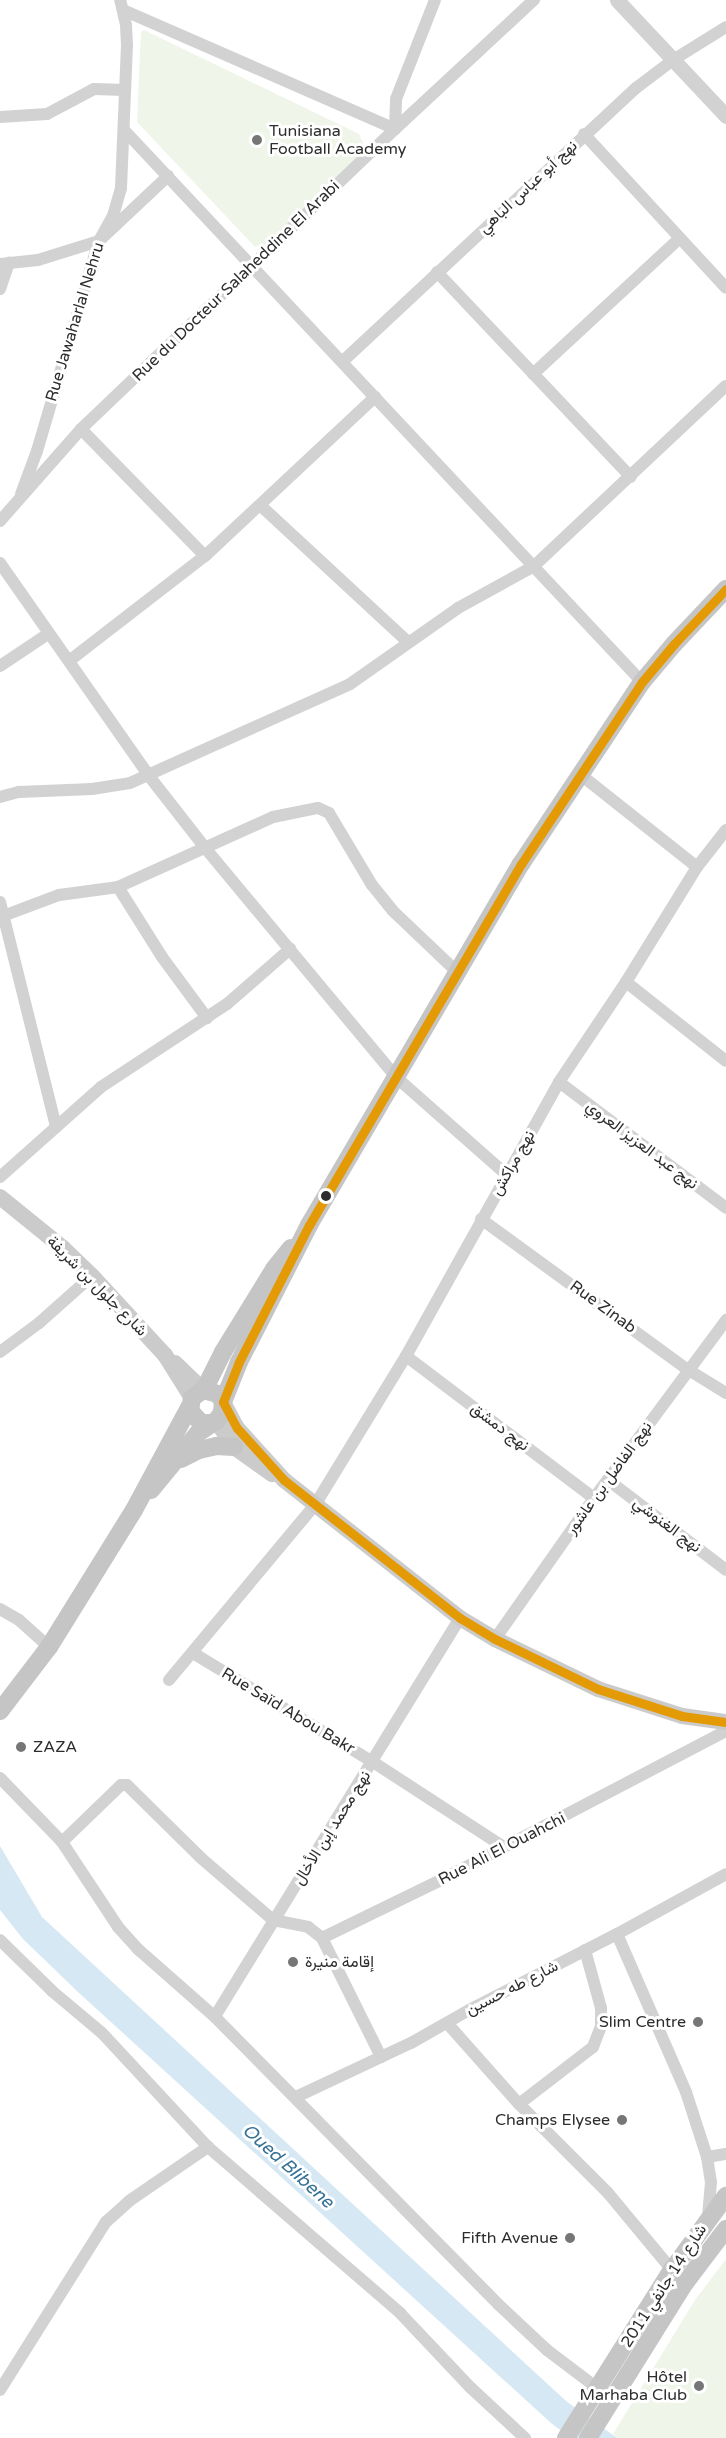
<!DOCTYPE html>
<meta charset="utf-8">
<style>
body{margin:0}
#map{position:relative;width:726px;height:2438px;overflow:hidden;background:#fff;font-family:"Varela Round",Vazirmatn,sans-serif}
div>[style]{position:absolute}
.green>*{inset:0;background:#f0f5ea}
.water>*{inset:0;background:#d5e8f3}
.minor>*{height:12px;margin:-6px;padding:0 6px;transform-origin:6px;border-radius:6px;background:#d2d2d2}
.tertiary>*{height:15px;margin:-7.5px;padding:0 7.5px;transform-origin:7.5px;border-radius:7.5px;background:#d2d2d2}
.secondary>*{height:16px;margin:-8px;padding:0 8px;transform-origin:8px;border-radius:8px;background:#cbcbcb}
.primary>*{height:18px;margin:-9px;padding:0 9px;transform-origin:9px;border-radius:9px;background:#c5c5c5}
.bus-1>*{height:9px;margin:-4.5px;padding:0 4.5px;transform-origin:4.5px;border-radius:4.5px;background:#e39a04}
.dots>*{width:16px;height:16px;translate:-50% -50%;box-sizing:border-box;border:3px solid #fff;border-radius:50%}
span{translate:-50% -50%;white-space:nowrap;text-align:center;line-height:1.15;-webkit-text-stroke:6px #fff;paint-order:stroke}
.poi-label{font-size:16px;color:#2d2d2d}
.left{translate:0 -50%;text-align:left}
.right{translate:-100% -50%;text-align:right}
.street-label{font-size:16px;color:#2d2d2d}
.water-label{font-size:18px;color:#357195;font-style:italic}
</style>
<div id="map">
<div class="green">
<i style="clip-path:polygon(144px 30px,359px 134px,363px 143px,362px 154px,265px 245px,255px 247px,137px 122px,141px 32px)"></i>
<i style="clip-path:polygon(726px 2259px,726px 2438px,617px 2438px,613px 2434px,695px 2300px)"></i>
</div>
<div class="water">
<i style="clip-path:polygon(0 1846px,42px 1917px,566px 2401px,617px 2438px,571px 2438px,551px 2423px,78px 1992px,23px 1939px,0 1910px)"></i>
</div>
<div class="minor">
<i style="left:123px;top:10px;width:297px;rotate:23.6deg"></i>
<i style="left:395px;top:129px;width:30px;rotate:-88deg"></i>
<i style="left:396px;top:99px;width:106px;rotate:-68.5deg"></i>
<i style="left:0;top:117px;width:47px;rotate:-3.7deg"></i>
<i style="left:47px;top:114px;width:53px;rotate:-28deg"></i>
<i style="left:94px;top:89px;width:31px;rotate:2deg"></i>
<i style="left:124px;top:130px;width:757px;rotate:46.82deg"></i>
<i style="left:584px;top:134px;width:209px;rotate:47.3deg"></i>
<i style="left:0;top:264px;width:38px;rotate:-6deg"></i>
<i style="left:38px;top:260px;width:64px;rotate:-17.3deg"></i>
<i style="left:99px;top:241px;width:95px;rotate:-43.3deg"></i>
<i style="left:437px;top:272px;width:282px;rotate:46.6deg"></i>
<i style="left:0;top:289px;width:28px;rotate:-71deg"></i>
<i style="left:342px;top:362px;width:402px;rotate:-43deg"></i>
<i style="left:636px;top:88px;width:46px;rotate:-37.1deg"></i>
<i style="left:673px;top:60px;width:62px;rotate:-31.9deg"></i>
<i style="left:533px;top:374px;width:200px;rotate:-42.8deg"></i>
<i style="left:81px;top:429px;width:177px;rotate:45.7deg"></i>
<i style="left:21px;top:494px;width:46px;rotate:-69.6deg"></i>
<i style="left:37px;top:451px;width:219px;rotate:-73.6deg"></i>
<i style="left:99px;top:241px;width:29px;rotate:-61deg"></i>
<i style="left:113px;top:216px;width:29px;rotate:-74deg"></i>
<i style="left:121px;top:188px;width:143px;rotate:-87.6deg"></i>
<i style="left:127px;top:45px;width:20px;rotate:-93deg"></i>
<i style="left:126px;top:25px;width:26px;rotate:-103deg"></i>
<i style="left:260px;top:505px;width:202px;rotate:42.8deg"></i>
<i style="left:0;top:521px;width:123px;rotate:-48.6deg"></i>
<i style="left:81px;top:429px;width:434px;rotate:-43.7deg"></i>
<i style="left:395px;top:129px;width:190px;rotate:-42.9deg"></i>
<i style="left:0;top:563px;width:260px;rotate:55deg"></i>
<i style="left:149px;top:776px;width:93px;rotate:52deg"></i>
<i style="left:206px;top:849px;width:298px;rotate:50.2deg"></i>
<i style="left:397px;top:1078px;width:145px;rotate:41.4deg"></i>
<i style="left:69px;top:661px;width:172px;rotate:-37.7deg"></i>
<i style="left:205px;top:556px;width:233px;rotate:-43.1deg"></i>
<i style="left:0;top:666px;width:58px;rotate:-33.7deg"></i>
<i style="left:581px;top:775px;width:148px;rotate:38.4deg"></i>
<i style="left:0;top:797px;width:20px;rotate:-15deg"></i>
<i style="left:19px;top:792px;width:73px;rotate:-2.4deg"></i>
<i style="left:92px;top:789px;width:38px;rotate:-9deg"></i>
<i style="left:130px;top:783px;width:241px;rotate:-24.2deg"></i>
<i style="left:350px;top:684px;width:132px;rotate:-35.1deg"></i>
<i style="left:458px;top:608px;width:87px;rotate:-28.9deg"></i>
<i style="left:534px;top:566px;width:263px;rotate:-43.2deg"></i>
<i style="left:118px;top:887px;width:83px;rotate:57.8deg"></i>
<i style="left:162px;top:957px;width:76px;rotate:53.6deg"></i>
<i style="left:0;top:902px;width:232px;rotate:76deg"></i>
<i style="left:3px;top:916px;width:60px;rotate:-20.6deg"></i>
<i style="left:59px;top:895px;width:60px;rotate:-7.7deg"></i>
<i style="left:118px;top:887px;width:170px;rotate:-24.3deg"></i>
<i style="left:273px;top:817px;width:46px;rotate:-11.3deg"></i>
<i style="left:318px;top:808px;width:12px;rotate:24deg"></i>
<i style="left:329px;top:813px;width:84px;rotate:59.2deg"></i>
<i style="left:372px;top:885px;width:33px;rotate:51deg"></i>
<i style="left:393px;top:911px;width:88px;rotate:43.6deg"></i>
<i style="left:626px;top:982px;width:127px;rotate:38.3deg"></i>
<i style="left:559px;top:1082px;width:209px;rotate:37deg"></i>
<i style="left:0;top:1177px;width:135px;rotate:-41.7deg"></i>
<i style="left:101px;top:1087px;width:151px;rotate:-33.4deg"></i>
<i style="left:227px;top:1004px;width:84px;rotate:-41.1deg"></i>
<i style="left:481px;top:1219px;width:255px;rotate:36.1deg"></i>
<i style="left:687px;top:1369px;width:46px;rotate:31.6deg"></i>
<i style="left:0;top:1352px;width:49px;rotate:-36.6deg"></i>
<i style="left:39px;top:1323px;width:71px;rotate:-41.6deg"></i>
<i style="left:406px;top:1356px;width:236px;rotate:37.1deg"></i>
<i style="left:608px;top:1480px;width:148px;rotate:37.3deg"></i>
<i style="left:0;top:1609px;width:22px;rotate:30deg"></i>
<i style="left:19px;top:1620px;width:40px;rotate:42deg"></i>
<i style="left:460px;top:1618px;width:468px;rotate:121.6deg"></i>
<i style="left:215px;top:2017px;width:404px;rotate:45.4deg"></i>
<i style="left:499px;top:2305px;width:66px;rotate:43.2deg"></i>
<i style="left:547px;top:2350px;width:63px;rotate:37.2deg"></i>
<i style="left:495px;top:1639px;width:172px;rotate:-54.9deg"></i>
<i style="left:594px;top:1498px;width:222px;rotate:-53.4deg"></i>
<i style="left:193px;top:1653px;width:210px;rotate:31.2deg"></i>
<i style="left:373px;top:1762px;width:156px;rotate:33deg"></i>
<i style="left:169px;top:1680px;width:228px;rotate:-50.2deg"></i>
<i style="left:315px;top:1505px;width:175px;rotate:-58.6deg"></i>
<i style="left:406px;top:1356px;width:314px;rotate:-60.8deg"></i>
<i style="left:559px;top:1082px;width:120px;rotate:-56.2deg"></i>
<i style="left:626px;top:982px;width:135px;rotate:-58.3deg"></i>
<i style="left:697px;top:867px;width:47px;rotate:-51.9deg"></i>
<i style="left:0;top:1778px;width:89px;rotate:45.9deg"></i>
<i style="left:62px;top:1842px;width:82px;rotate:-44deg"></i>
<i style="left:121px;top:1785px;width:6px"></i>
<i style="left:127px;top:1785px;width:104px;rotate:44.6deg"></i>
<i style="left:201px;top:1858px;width:95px;rotate:40.7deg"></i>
<i style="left:273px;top:1920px;width:36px;rotate:11deg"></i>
<i style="left:308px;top:1927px;width:18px;rotate:38deg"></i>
<i style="left:322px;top:1938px;width:130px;rotate:-26deg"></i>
<i style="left:439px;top:1881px;width:324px;rotate:-27.6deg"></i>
<i style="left:62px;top:1842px;width:102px;rotate:56.6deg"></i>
<i style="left:118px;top:1927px;width:31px;rotate:48deg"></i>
<i style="left:139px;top:1950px;width:101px;rotate:41.4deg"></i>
<i style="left:617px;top:1934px;width:172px;rotate:66.4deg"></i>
<i style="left:686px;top:2092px;width:68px;rotate:72.1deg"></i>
<i style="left:707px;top:2157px;width:25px;rotate:81deg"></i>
<i style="left:711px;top:2182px;width:36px;rotate:95deg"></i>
<i style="left:322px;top:1938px;width:133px;rotate:63.6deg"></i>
<i style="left:0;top:1940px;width:73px;rotate:44.4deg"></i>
<i style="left:52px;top:1991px;width:65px;rotate:40deg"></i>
<i style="left:102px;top:2033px;width:156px;rotate:47.1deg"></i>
<i style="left:208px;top:2147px;width:254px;rotate:40.8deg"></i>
<i style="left:400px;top:2313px;width:103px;rotate:46.6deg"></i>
<i style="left:471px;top:2388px;width:74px;rotate:42.8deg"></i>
<i style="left:447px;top:2023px;width:108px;rotate:48.4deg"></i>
<i style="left:519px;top:2104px;width:126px;rotate:45deg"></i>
<i style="left:608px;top:2193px;width:100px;rotate:50.3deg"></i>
<i style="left:296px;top:2097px;width:127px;rotate:-25.2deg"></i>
<i style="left:411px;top:2043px;width:67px;rotate:-29.6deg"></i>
<i style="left:469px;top:2010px;width:166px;rotate:-27.2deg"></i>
<i style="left:617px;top:1934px;width:124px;rotate:-28.8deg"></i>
<i style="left:519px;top:2104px;width:93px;rotate:-37.6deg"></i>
<i style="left:593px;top:2047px;width:22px;rotate:-69deg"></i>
<i style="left:601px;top:2026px;width:18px;rotate:-90deg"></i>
<i style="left:601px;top:2008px;width:60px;rotate:-105.4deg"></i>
<i style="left:707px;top:2157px;width:19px;rotate:-9deg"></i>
<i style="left:0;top:2390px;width:199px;rotate:-57.8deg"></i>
<i style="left:106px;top:2222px;width:31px;rotate:-42deg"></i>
<i style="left:129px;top:2201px;width:96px;rotate:-34.4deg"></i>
</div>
<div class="tertiary">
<i style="left:617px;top:0;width:159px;rotate:46.8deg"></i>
</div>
<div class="secondary">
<i style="left:0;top:1197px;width:81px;rotate:39deg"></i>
<i style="left:63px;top:1248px;width:40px;rotate:44deg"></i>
<i style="left:92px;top:1276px;width:108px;rotate:47.3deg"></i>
<i style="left:165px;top:1355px;width:51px;rotate:57.9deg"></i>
<i style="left:175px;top:1363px;width:39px;rotate:44deg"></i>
<i style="left:223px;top:1402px;width:30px;rotate:62deg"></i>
<i style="left:237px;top:1428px;width:70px;rotate:47.9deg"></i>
<i style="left:284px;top:1480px;width:224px;rotate:38.1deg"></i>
<i style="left:460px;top:1618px;width:41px;rotate:31deg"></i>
<i style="left:495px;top:1639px;width:114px;rotate:25.9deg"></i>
<i style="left:598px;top:1689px;width:88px;rotate:17.8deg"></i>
<i style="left:682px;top:1716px;width:44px;rotate:7.8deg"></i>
<i style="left:216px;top:1421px;width:32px;rotate:55deg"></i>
<i style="left:234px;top:1447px;width:47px;rotate:35.4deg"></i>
</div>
<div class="primary">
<i style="left:204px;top:1390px;width:42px;rotate:-63.4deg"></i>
<i style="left:223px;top:1352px;width:97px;rotate:-58.4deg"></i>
<i style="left:274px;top:1269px;width:27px;rotate:-51deg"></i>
<i style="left:223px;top:1402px;width:43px;rotate:-68.2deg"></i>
<i style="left:239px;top:1362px;width:154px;rotate:-62.9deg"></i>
<i style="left:309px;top:1225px;width:419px;rotate:-59.6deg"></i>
<i style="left:521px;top:864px;width:219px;rotate:-56.4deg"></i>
<i style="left:642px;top:682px;width:50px;rotate:-49.9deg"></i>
<i style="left:674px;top:644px;width:76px;rotate:-46.6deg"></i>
<i style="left:181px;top:1459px;width:20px;rotate:-27deg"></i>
<i style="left:199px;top:1450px;width:17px;rotate:-13deg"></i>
<i style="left:216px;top:1446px;width:18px;rotate:3deg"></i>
<i style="left:151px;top:1490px;width:74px;rotate:-50.5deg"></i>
<i style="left:198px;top:1433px;width:22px;rotate:-34deg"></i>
<i style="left:216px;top:1421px;width:10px;rotate:-53deg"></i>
<i style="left:222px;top:1413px;width:11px;rotate:-85deg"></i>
<i style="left:223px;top:1402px;width:9px;rotate:-122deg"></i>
<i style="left:218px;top:1394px;width:16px;rotate:-165deg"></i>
<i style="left:203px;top:1390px;width:14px;rotate:144deg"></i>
<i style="left:192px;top:1398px;width:13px;rotate:99deg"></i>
<i style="left:190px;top:1411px;width:16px;rotate:47deg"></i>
<i style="left:201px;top:1423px;width:10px"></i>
<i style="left:0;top:1711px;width:81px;rotate:-52.6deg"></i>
<i style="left:49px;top:1647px;width:161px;rotate:-58.2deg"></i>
<i style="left:134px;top:1510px;width:118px;rotate:-61.7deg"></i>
<i style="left:566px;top:2438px;width:199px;rotate:-57.8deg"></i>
<i style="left:672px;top:2270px;width:92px;rotate:-53.9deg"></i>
<i style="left:588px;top:2438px;width:183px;rotate:-58deg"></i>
<i style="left:685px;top:2283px;width:68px;rotate:-52.8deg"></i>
</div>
<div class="bus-1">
<i style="left:726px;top:589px;width:76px;rotate:133.4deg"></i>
<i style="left:674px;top:644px;width:50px;rotate:130.1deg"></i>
<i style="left:642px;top:682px;width:219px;rotate:123.6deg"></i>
<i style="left:521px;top:864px;width:419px;rotate:120.4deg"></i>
<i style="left:309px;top:1225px;width:154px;rotate:117.1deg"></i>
<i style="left:239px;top:1362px;width:43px;rotate:111.8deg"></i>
<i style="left:223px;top:1402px;width:30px;rotate:62deg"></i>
<i style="left:237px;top:1428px;width:70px;rotate:47.9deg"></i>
<i style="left:284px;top:1480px;width:224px;rotate:38.1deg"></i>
<i style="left:460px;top:1618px;width:41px;rotate:31deg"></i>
<i style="left:495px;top:1639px;width:114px;rotate:25.9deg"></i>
<i style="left:598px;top:1689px;width:88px;rotate:17.8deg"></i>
<i style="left:682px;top:1716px;width:44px;rotate:7.8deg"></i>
</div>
<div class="dots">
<i style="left:257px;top:140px;background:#767676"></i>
<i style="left:326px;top:1196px;background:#2d2d2d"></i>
<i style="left:21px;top:1747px;background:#767676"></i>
<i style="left:293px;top:1962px;background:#767676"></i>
<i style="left:698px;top:2022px;background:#767676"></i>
<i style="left:622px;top:2120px;background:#767676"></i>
<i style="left:570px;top:2238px;background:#767676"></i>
<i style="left:699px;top:2386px;background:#767676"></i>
</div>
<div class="poi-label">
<span class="left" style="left:269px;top:140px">Tunisiana<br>Football Academy</span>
<span class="left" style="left:33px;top:1747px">ZAZA</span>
<span class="left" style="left:305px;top:1962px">إقامة منيرة</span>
<span class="right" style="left:686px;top:2022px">Slim Centre</span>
<span class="right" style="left:610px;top:2120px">Champs Elysee</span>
<span class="right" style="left:558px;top:2238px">Fifth Avenue</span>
<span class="right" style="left:687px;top:2386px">Hôtel<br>Marhaba Club</span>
</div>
<div class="street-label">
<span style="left:528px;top:187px;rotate:-43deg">نهج أبو عباس الباهي</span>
<span style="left:236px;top:281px;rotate:-44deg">Rue du Docteur Salaheddine El Arabi</span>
<span style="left:75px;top:322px;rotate:-73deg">Rue Jawaharlal Nehru</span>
<span style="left:642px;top:1145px;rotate:37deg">نهج عبد العزيز العروي</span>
<span style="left:513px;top:1163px;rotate:-60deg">نهج مراكش</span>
<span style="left:97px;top:1286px;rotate:45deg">شارع جلول بن شريفة</span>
<span style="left:603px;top:1307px;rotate:36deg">Rue Zinab</span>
<span style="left:500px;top:1427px;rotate:37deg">نهج دمشق</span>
<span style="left:609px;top:1478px;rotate:-54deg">نهج الفاضل بن عاشور</span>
<span style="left:667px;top:1525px;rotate:37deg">نهج الغنوشي</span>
<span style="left:288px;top:1711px;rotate:31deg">Rue Saïd Abou Bakr</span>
<span style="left:332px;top:1828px;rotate:-58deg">نهج محمد إبن الأخال</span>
<span style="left:502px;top:1849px;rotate:-27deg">Rue Ali El Ouahchi</span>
<span style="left:512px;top:1988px;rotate:-27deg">شارع طه حسين</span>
<span style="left:664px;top:2286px;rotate:-57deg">شارع 14 جانفي 2011</span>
</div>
<div class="water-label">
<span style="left:288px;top:2166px;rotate:42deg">Oued Blibene</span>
</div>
</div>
